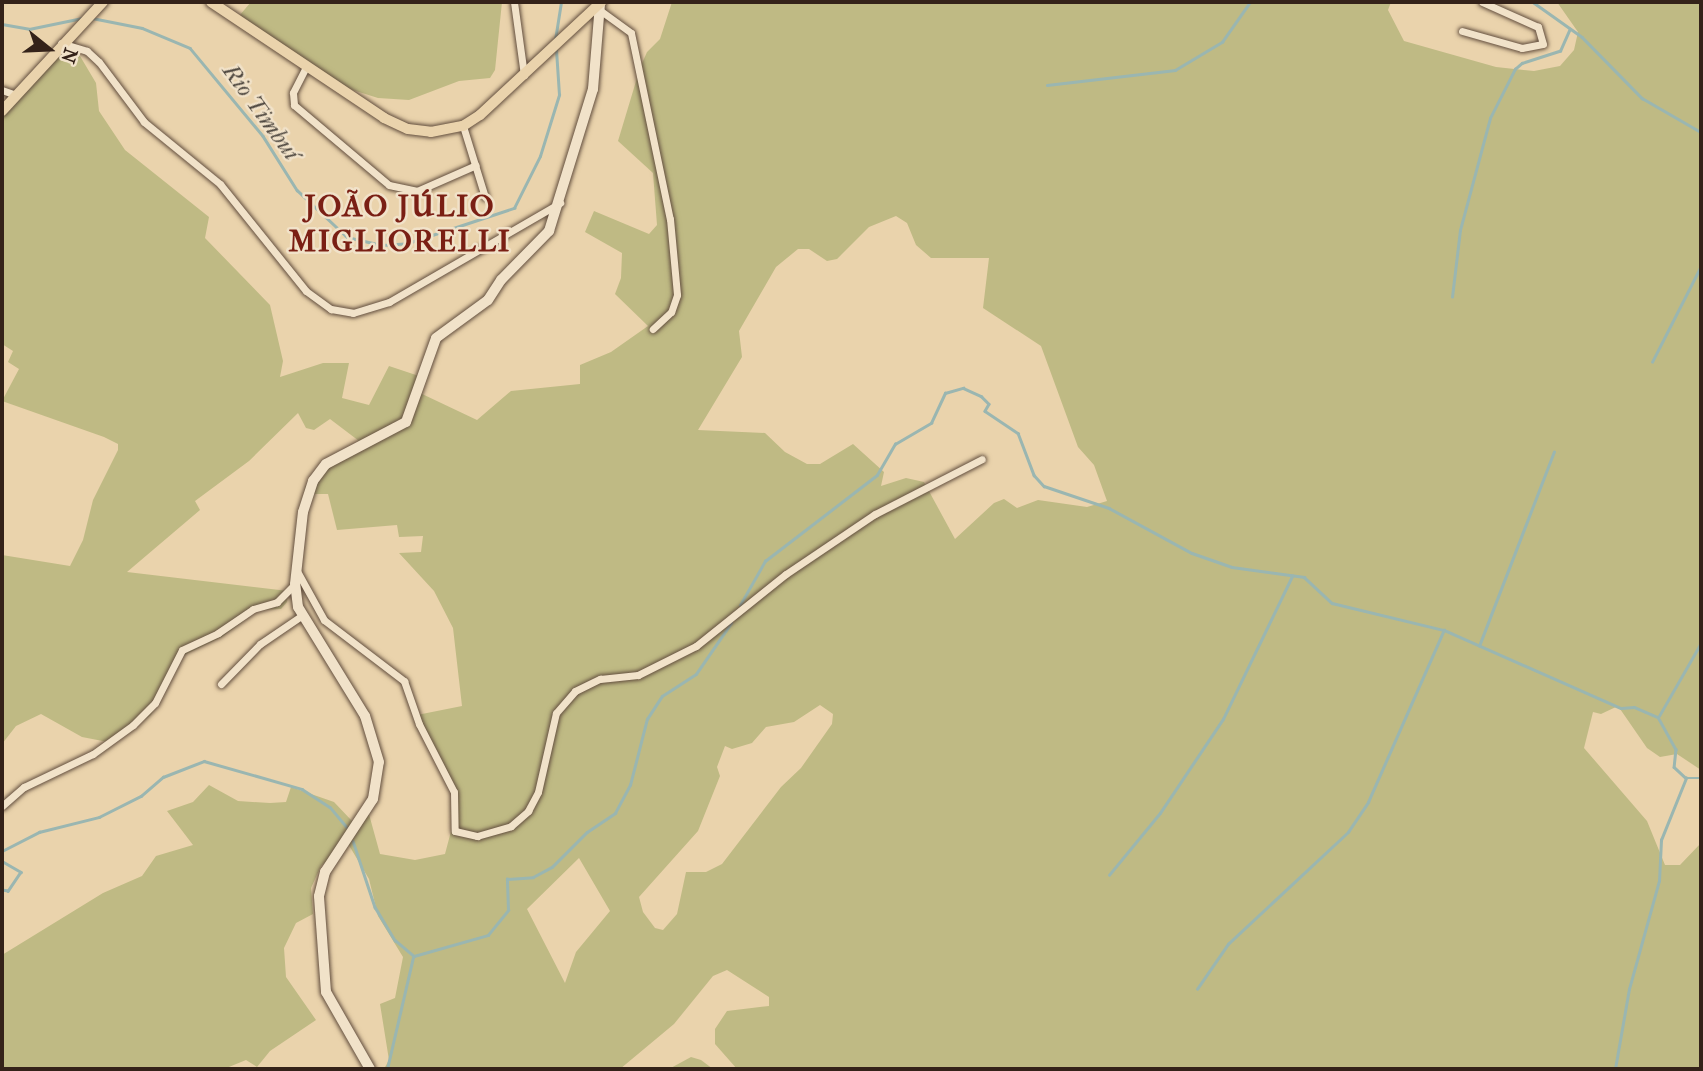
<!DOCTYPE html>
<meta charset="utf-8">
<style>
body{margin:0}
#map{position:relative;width:1703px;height:1071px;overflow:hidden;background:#ead3ac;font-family:"IM FELL French Canon",serif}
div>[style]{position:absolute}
.green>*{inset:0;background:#bfba84}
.stream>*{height:2.5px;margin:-1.25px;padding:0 1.25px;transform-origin:1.25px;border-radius:1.25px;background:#9ab6b1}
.roads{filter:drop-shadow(0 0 2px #624e3e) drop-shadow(0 0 2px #624e3e)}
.street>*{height:7px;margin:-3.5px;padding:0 3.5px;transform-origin:3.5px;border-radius:3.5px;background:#f1e2c9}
.secondary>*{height:10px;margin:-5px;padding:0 5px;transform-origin:5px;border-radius:5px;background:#f1e2c9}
.primary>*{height:10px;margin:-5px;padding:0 5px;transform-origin:5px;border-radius:5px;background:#ead3ac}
span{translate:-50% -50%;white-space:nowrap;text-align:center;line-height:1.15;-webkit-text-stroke:5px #f1e2c9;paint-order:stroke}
.water-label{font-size:24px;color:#4e473f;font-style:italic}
.district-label{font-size:30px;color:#7a1f14;font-weight:700;letter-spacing:2px}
.frame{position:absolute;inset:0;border:4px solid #342219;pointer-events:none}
.north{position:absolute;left:14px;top:14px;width:70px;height:70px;-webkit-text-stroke:5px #f1e2c9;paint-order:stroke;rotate:108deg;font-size:19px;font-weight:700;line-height:28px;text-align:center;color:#342219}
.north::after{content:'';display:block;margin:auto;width:24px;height:32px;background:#342219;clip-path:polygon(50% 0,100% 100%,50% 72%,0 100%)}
</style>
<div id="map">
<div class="green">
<i style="clip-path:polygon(251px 2px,502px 2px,495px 70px,490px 78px,459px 81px,409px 100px,378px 98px,340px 86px,239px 16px)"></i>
<i style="clip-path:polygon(evenodd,672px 2px,1391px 2px,1388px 10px,1404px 41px,1496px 67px,1534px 71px,1560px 66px,1574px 50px,1578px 32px,1557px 2px,1701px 2px,1701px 770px,1677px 754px,1660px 757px,1647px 748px,1618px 706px,1601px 714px,1593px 712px,1584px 748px,1647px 821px,1665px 865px,1680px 865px,1701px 843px,1701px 1069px,737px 1069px,715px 1044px,715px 1029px,727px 1011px,769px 1006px,769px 997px,727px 970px,713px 976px,674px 1024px,620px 1069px,384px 1069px,389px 1060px,380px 1004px,395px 998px,403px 957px,378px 916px,369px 879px,347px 842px,321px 866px,311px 888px,313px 914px,296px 923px,284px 948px,286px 977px,316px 1020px,270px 1051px,257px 1067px,246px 1060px,224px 1069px,2px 1069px,2px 955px,103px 893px,142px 876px,156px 856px,193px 845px,167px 811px,193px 802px,209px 785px,238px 801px,270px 803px,286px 802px,291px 787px,334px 802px,352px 821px,367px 807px,380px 854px,415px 860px,445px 854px,454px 820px,452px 796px,417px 715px,462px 706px,453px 628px,434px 591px,399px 553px,421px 552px,423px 536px,399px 537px,397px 525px,337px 530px,328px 494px,304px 494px,305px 487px,324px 460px,359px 441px,330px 419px,314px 430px,306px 428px,298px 413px,249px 461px,195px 501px,200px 510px,127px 572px,288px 591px,287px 602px,281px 609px,258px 610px,222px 637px,178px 658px,151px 715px,113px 743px,82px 737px,41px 714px,16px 726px,2px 744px,2px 555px,70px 566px,83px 540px,93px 500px,118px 450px,118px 444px,104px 437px,2px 401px,19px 369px,8px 362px,13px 351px,2px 344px,2px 116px,61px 54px,80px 56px,96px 83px,99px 111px,125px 150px,209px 217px,205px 238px,270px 305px,283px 361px,280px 377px,323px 363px,349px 363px,342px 398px,369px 405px,389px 366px,419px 376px,420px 393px,477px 420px,511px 391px,580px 384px,580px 365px,611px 352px,648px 326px,615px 294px,621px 278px,622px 253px,585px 232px,594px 211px,649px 234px,657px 225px,653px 173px,618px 141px,640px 68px,647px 52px,660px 39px,672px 2px,896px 216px,907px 223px,916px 245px,931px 258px,989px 258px,983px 308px,1041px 346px,1078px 447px,1094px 465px,1107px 501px,1087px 507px,1038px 500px,1017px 508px,1004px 499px,994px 503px,955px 539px,924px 482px,906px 478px,881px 486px,884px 472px,853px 444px,820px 464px,807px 464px,785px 452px,765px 433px,698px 430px,742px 357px,739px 331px,776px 267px,798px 249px,809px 249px,827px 261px,837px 259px,869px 227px,896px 216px,672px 2px,820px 705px,833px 714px,832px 724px,801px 768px,781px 787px,722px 864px,706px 872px,686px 872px,677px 914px,663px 930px,655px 928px,643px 912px,639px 897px,698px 831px,720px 776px,717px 767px,725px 746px,732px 749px,752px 743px,766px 727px,794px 722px,820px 705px,672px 2px,579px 858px,610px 911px,576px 952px,565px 983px,527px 909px,579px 858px)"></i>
<i style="clip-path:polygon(691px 1057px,701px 1060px,713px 1069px,669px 1069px)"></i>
</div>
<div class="stream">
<i style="left:1533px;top:2px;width:60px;rotate:35.5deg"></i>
<i style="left:1582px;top:37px;width:86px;rotate:45.5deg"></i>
<i style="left:1642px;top:98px;width:68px;rotate:30deg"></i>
<i style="left:92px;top:18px;width:51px;rotate:11.3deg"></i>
<i style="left:142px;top:28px;width:52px;rotate:22.6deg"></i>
<i style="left:190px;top:48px;width:114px;rotate:50.3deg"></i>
<i style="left:263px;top:136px;width:64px;rotate:57.8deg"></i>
<i style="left:297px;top:190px;width:69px;rotate:43.2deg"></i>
<i style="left:347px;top:237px;width:36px;rotate:13deg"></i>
<i style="left:382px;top:245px;width:26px;rotate:-4deg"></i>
<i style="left:408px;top:243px;width:112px;rotate:-18.3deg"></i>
<i style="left:514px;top:208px;width:58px;rotate:-63.4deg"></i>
<i style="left:540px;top:156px;width:64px;rotate:-72.7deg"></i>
<i style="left:559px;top:95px;width:45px;rotate:-93.8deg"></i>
<i style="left:2px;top:24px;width:27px;rotate:10deg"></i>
<i style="left:29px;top:29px;width:54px;rotate:-11.7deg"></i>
<i style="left:555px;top:40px;width:38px;rotate:-81deg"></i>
<i style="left:1047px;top:85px;width:129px;rotate:-6.7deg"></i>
<i style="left:1175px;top:70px;width:55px;rotate:-30.8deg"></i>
<i style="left:1222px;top:42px;width:49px;rotate:-55deg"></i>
<i style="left:1452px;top:297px;width:67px;rotate:-83.2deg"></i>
<i style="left:1460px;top:230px;width:116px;rotate:-75deg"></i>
<i style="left:1490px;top:118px;width:55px;rotate:-63deg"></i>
<i style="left:1515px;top:69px;width:9px;rotate:-41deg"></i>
<i style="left:1522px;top:63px;width:40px;rotate:-18deg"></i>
<i style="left:1560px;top:51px;width:24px;rotate:-66deg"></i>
<i style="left:1652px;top:362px;width:108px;rotate:-63deg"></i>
<i style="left:740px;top:605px;width:51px;rotate:-60.4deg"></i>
<i style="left:765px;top:561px;width:141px;rotate:-37.5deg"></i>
<i style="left:877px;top:475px;width:36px;rotate:-60deg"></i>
<i style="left:895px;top:444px;width:42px;rotate:-30.3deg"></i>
<i style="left:931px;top:423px;width:33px;rotate:-65deg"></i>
<i style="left:945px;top:393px;width:19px;rotate:-16deg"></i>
<i style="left:963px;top:388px;width:20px;rotate:24deg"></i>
<i style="left:981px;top:396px;width:11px;rotate:45deg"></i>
<i style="left:989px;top:404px;width:8px;rotate:120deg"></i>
<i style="left:985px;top:411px;width:40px;rotate:34deg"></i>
<i style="left:1018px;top:433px;width:45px;rotate:69.1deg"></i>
<i style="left:1034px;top:475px;width:15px;rotate:48deg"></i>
<i style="left:1044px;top:486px;width:69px;rotate:18.7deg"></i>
<i style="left:1109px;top:508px;width:94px;rotate:28.5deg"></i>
<i style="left:1192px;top:553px;width:42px;rotate:19.3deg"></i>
<i style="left:1232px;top:567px;width:73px;rotate:7.9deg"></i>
<i style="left:1304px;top:577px;width:38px;rotate:43deg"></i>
<i style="left:1332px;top:603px;width:115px;rotate:13.6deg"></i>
<i style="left:1444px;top:630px;width:193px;rotate:23.8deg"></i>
<i style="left:1621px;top:708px;width:13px;rotate:-4deg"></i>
<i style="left:1634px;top:707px;width:26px;rotate:23deg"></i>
<i style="left:1658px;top:717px;width:37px;rotate:61deg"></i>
<i style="left:1676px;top:749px;width:18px;rotate:96deg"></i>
<i style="left:1674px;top:767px;width:16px;rotate:43deg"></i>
<i style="left:1686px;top:778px;width:15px"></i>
<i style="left:1479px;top:646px;width:208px;rotate:-68.9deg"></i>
<i style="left:1659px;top:716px;width:84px;rotate:-60.1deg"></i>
<i style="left:353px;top:841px;width:70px;rotate:71.6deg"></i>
<i style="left:375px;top:907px;width:39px;rotate:59deg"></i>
<i style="left:395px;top:940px;width:25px;rotate:40deg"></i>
<i style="left:2px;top:851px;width:42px;rotate:-27.2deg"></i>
<i style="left:39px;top:832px;width:62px;rotate:-14deg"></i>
<i style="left:99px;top:817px;width:47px;rotate:-26.6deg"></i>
<i style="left:141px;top:796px;width:29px;rotate:-41deg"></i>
<i style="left:163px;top:777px;width:44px;rotate:-21.3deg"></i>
<i style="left:204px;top:761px;width:102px;rotate:15.9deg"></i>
<i style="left:302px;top:789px;width:33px;rotate:33deg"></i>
<i style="left:330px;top:807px;width:26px;rotate:50deg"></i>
<i style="left:2px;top:861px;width:22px;rotate:30deg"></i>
<i style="left:21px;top:872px;width:23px;rotate:124deg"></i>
<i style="left:8px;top:891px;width:6px;rotate:-171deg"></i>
<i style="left:1109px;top:875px;width:80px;rotate:-50.6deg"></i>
<i style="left:1160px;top:813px;width:113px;rotate:-56.2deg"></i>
<i style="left:1223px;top:719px;width:159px;rotate:-64.2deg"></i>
<i style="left:414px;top:956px;width:77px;rotate:-15.8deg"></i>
<i style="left:488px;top:935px;width:32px;rotate:-51deg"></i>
<i style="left:508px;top:910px;width:31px;rotate:-92deg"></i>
<i style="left:507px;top:879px;width:26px;rotate:-4deg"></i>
<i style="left:533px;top:877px;width:21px;rotate:-28deg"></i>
<i style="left:552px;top:867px;width:49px;rotate:-45deg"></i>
<i style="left:587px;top:832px;width:34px;rotate:-34deg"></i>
<i style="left:615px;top:813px;width:32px;rotate:-62deg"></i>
<i style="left:630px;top:785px;width:68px;rotate:-75.6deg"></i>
<i style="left:647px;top:719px;width:27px;rotate:-57deg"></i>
<i style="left:662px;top:696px;width:40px;rotate:-32.9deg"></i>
<i style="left:696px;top:674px;width:62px;rotate:-55.5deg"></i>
<i style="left:1197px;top:989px;width:55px;rotate:-55.4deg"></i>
<i style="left:1228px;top:944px;width:164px;rotate:-43deg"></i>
<i style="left:1348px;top:832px;width:36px;rotate:-56deg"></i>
<i style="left:1368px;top:802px;width:188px;rotate:-66.2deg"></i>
<i style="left:387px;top:1069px;width:115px;rotate:-76.9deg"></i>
<i style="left:1615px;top:1069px;width:81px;rotate:-80.1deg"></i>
<i style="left:1629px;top:989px;width:112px;rotate:-74.5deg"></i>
<i style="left:1659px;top:881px;width:41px;rotate:-87.2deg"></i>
<i style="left:1661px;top:840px;width:67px;rotate:-68deg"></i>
</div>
<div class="roads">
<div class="street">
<i style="left:514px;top:2px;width:74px;rotate:82.2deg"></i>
<i style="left:601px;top:11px;width:37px;rotate:36deg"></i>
<i style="left:631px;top:33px;width:190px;rotate:78.2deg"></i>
<i style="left:670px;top:219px;width:76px;rotate:84.7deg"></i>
<i style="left:677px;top:295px;width:18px;rotate:109deg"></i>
<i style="left:671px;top:312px;width:25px;rotate:137deg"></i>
<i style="left:1462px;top:31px;width:62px;rotate:15.8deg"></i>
<i style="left:1522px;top:48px;width:21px;rotate:-11deg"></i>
<i style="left:1543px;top:44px;width:18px;rotate:-106deg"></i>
<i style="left:1538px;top:27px;width:61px;rotate:-155.9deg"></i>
<i style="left:61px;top:43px;width:27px;rotate:17deg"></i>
<i style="left:87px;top:51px;width:16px;rotate:43deg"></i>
<i style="left:99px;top:62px;width:75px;rotate:53.1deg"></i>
<i style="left:144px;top:122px;width:98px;rotate:39.2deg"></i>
<i style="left:220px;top:184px;width:137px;rotate:51.2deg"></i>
<i style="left:306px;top:291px;width:31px;rotate:36deg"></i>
<i style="left:331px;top:309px;width:22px;rotate:10deg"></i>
<i style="left:353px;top:313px;width:38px;rotate:-17deg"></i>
<i style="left:389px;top:302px;width:198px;rotate:-30.1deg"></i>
<i style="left:307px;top:65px;width:31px;rotate:117deg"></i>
<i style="left:293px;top:93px;width:12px;rotate:85deg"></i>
<i style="left:294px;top:105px;width:124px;rotate:40.1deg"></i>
<i style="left:389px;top:185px;width:29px;rotate:12deg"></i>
<i style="left:417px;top:191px;width:64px;rotate:-23.8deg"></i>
<i style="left:2px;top:90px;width:15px;rotate:20deg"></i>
<i style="left:463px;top:126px;width:74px;rotate:72.8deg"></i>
<i style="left:297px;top:571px;width:56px;rotate:61.1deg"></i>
<i style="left:324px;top:620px;width:101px;rotate:37.3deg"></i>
<i style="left:404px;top:681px;width:46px;rotate:70.8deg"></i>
<i style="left:419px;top:724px;width:76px;rotate:62.8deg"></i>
<i style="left:454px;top:792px;width:39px;rotate:89deg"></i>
<i style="left:455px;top:831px;width:23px;rotate:13deg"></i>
<i style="left:477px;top:836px;width:35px;rotate:-16deg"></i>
<i style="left:511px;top:826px;width:23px;rotate:-41deg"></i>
<i style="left:528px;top:811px;width:21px;rotate:-62deg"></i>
<i style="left:538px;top:792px;width:81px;rotate:-77.2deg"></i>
<i style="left:556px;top:713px;width:29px;rotate:-49deg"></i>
<i style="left:575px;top:691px;width:28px;rotate:-26deg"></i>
<i style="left:600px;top:679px;width:38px;rotate:-6deg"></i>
<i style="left:638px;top:675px;width:65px;rotate:-26.6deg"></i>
<i style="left:696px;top:646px;width:115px;rotate:-38.7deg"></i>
<i style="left:786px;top:574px;width:107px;rotate:-34deg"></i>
<i style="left:875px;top:514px;width:120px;rotate:-27.2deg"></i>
<i style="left:221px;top:684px;width:56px;rotate:-45.7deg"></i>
<i style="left:260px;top:644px;width:50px;rotate:-34.3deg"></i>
<i style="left:2px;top:806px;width:29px;rotate:-41deg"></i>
<i style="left:24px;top:787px;width:76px;rotate:-25.6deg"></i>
<i style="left:93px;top:754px;width:49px;rotate:-35.9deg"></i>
<i style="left:133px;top:725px;width:31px;rotate:-45deg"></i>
<i style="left:155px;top:703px;width:59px;rotate:-63deg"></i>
<i style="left:182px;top:650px;width:40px;rotate:-25deg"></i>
<i style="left:218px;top:633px;width:42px;rotate:-34.4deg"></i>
<i style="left:253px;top:609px;width:25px;rotate:-16deg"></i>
<i style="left:277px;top:602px;width:25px;rotate:-45deg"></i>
</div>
<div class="secondary">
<i style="left:370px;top:1069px;width:89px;rotate:-119.7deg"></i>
<i style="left:326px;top:992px;width:96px;rotate:-94.2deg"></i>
<i style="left:319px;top:896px;width:25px;rotate:-76deg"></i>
<i style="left:325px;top:872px;width:87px;rotate:-56.7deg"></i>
<i style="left:373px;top:799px;width:37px;rotate:-81deg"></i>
<i style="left:379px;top:762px;width:48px;rotate:-106.9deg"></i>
<i style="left:365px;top:716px;width:128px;rotate:-121.6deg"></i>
<i style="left:298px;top:607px;width:23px;rotate:-97deg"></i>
<i style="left:295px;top:584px;width:72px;rotate:-83.7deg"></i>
<i style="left:303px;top:512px;width:33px;rotate:-72deg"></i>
<i style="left:313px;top:481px;width:21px;rotate:-53deg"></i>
<i style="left:326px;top:464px;width:90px;rotate:-27.7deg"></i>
<i style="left:406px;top:422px;width:89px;rotate:-70.3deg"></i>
<i style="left:436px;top:338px;width:64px;rotate:-36.2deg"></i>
<i style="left:488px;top:300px;width:24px;rotate:-57deg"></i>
<i style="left:501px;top:280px;width:69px;rotate:-45.6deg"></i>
<i style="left:549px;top:231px;width:149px;rotate:-72.8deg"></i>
<i style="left:593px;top:89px;width:86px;rotate:-85.3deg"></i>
</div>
<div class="primary">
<i style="left:211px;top:2px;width:208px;rotate:33.8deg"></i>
<i style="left:384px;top:118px;width:26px;rotate:25deg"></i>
<i style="left:408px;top:129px;width:23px;rotate:7deg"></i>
<i style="left:431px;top:132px;width:33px;rotate:-11deg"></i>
<i style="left:463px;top:126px;width:20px;rotate:-33deg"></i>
<i style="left:480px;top:115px;width:166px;rotate:-43deg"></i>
<i style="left:2px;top:111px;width:149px;rotate:-47.2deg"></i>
</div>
</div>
<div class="water-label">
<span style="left:261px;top:112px;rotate:54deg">Rio Timbuí</span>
</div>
<div class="district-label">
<span style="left:400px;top:224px">JOÃO JÚLIO<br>MIGLIORELLI</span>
</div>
<div class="frame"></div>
<div class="north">N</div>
</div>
